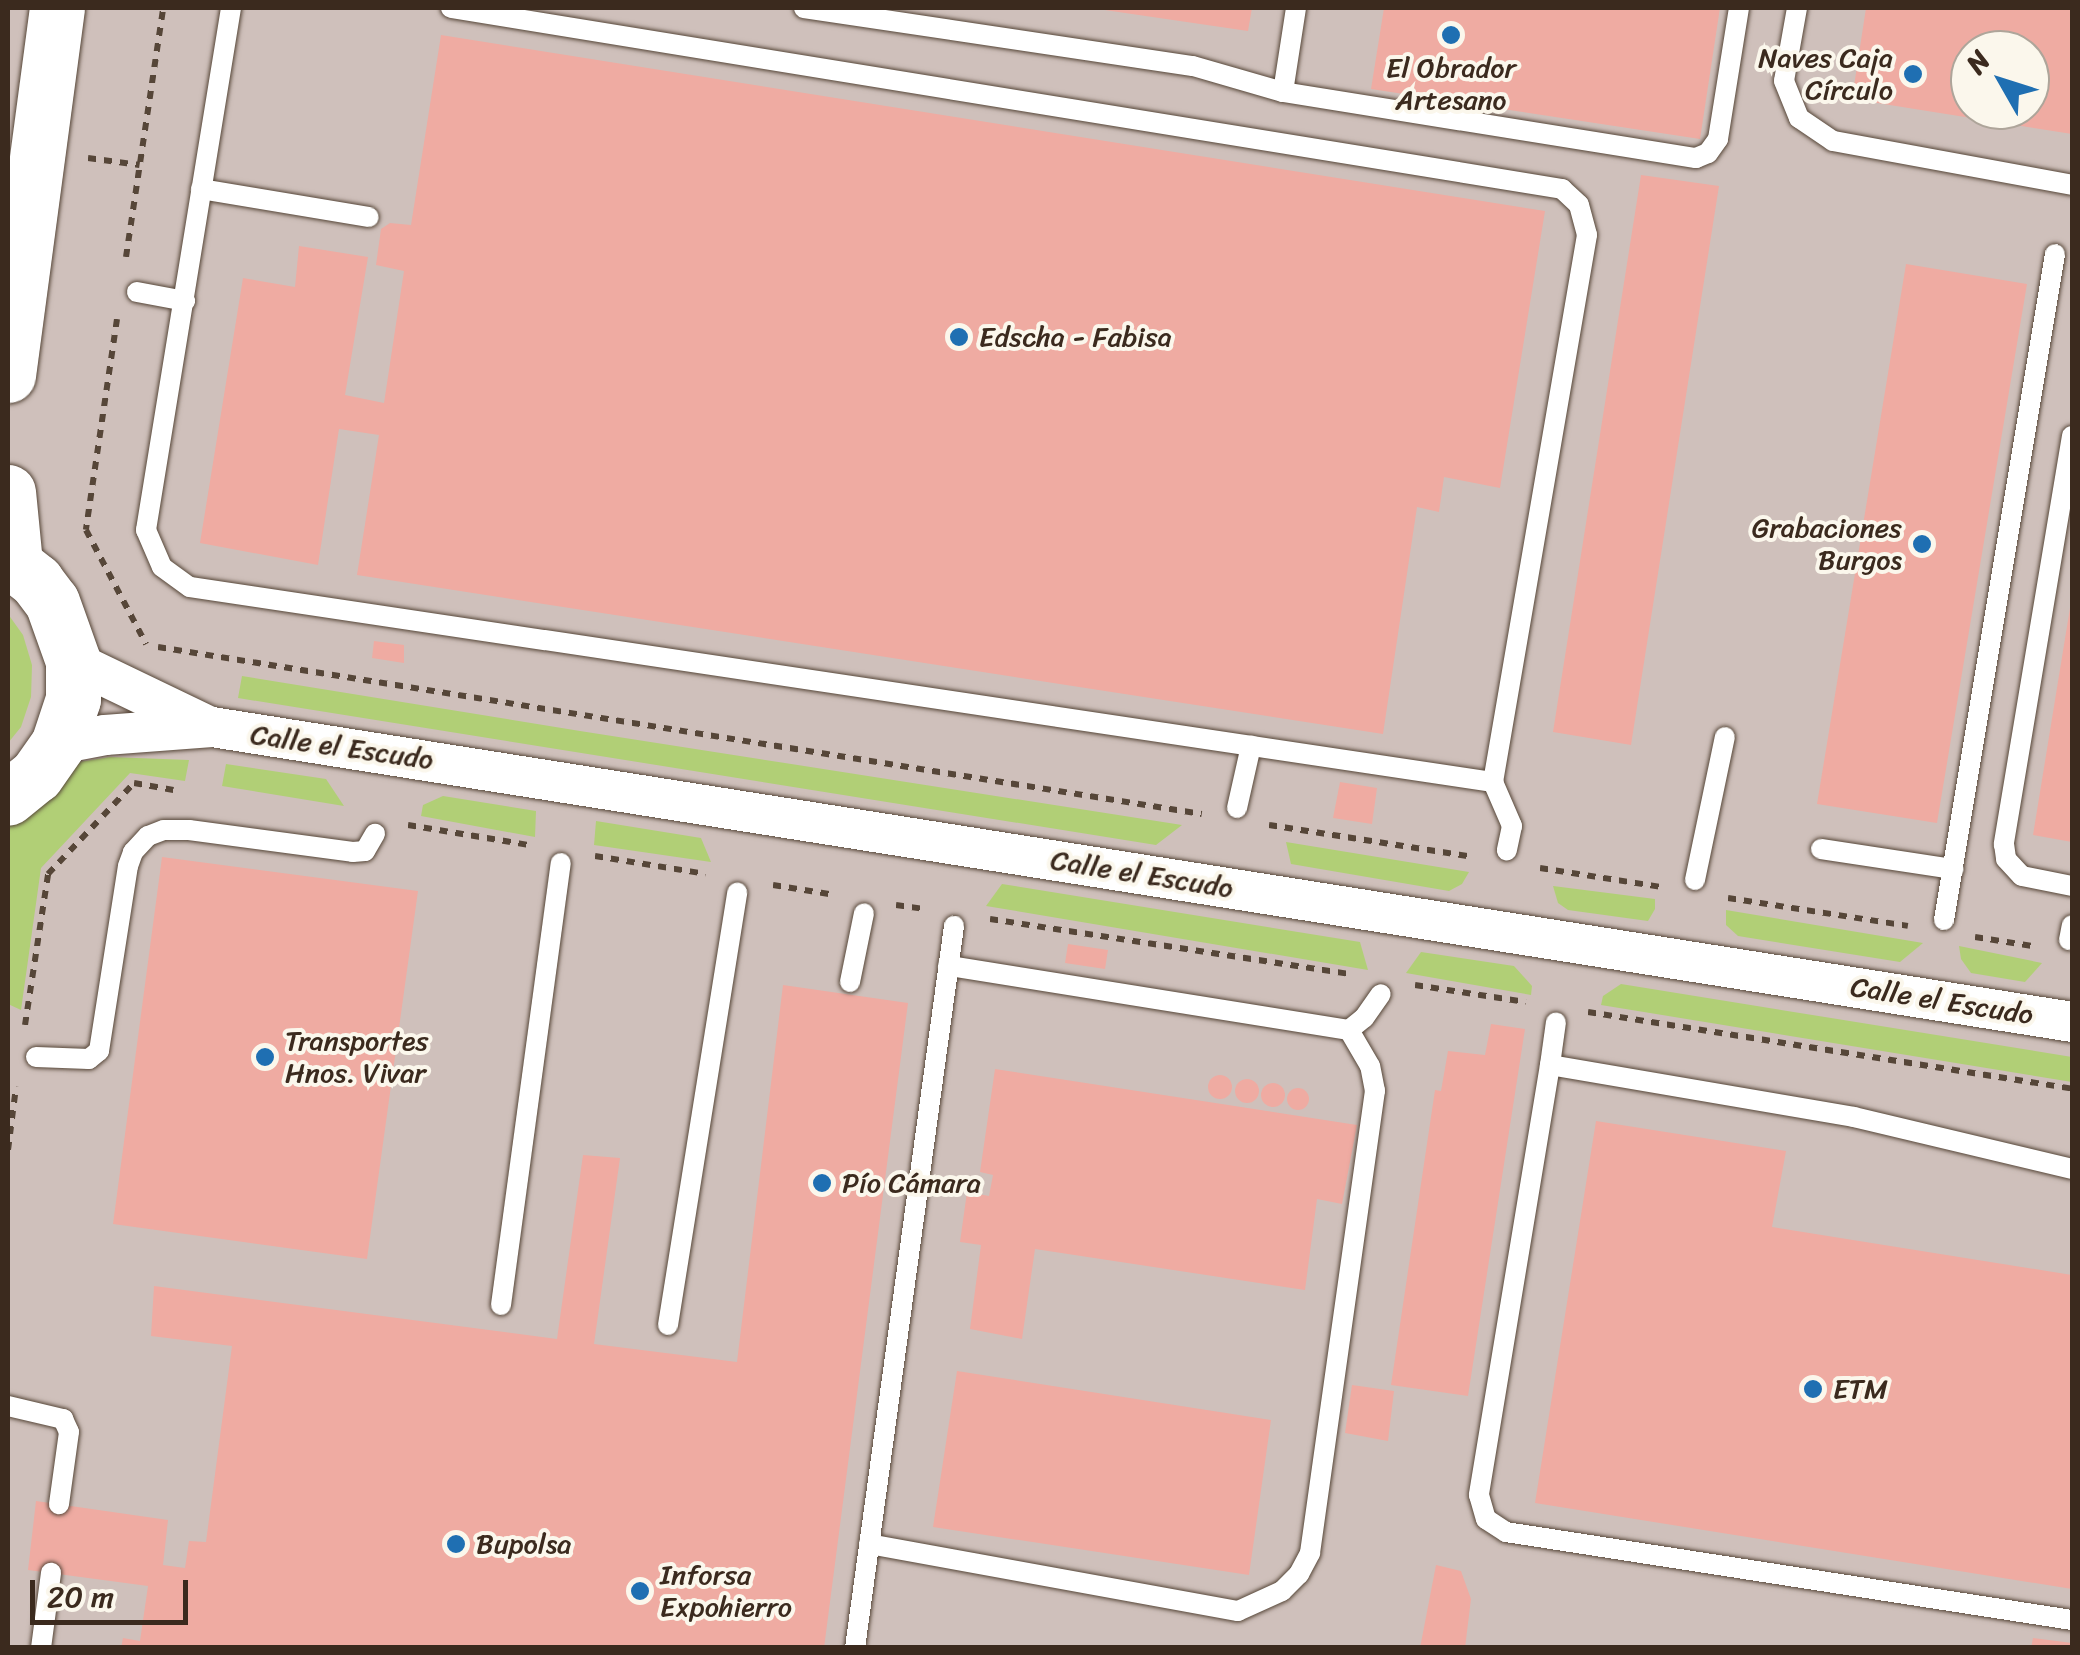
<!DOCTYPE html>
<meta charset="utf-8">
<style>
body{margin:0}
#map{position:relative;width:2080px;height:1655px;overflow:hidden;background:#f1e7cc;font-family:Sriracha,sans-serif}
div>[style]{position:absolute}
.industrial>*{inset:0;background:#cfc0bb}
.green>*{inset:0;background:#b1cf76}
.building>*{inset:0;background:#efaba2}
.round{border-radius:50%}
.path>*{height:6px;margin-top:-3px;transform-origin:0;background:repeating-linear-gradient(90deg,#564638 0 8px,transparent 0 16px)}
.roads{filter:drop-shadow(0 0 2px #564638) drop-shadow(0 0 2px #564638)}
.service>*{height:20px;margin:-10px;padding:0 10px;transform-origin:10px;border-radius:10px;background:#fff}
.minor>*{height:40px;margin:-20px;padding:0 20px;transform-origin:20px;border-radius:20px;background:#fff}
.secondary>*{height:55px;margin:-27.5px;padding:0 27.5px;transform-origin:27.5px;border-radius:27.5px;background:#fff}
.dots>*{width:28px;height:28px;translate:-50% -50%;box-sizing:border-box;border:5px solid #fbf7ec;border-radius:50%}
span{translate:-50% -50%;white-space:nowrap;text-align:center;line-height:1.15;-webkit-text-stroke:8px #fbf7ec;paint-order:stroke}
.poi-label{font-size:28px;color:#3b2a1e}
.right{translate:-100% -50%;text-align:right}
.left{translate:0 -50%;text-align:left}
.street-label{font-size:28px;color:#3b2a1e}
.frame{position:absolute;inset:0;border:10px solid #3b2a1e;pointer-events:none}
.north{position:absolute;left:1950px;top:30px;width:100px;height:100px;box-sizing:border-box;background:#fbf7ec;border:2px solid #aea59a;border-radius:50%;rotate:309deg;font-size:28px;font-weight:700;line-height:40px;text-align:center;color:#3b2a1e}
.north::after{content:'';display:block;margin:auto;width:35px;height:45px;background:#1f6fb2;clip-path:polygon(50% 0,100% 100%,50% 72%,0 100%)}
.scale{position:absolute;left:30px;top:1580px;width:158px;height:45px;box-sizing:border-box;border:5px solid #3b2a1e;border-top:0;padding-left:12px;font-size:30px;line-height:35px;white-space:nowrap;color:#3b2a1e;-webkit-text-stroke:8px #fbf7ec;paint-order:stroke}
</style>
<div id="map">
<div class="industrial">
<i style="clip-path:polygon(evenodd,8px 8px,2072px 8px,2072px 1647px,8px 1648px,8px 8px,1970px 50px,2030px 50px,2030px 110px,1970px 110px,1970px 50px)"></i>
</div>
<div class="green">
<i style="clip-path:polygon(8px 614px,23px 635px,32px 665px,31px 697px,21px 727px,8px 743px)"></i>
<i style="clip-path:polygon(242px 676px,580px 731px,1182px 825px,1156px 845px,238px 698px)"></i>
<i style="clip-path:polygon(110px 757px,189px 760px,185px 781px,130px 773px,41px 868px,21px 1010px,8px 1004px,8px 814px,79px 762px)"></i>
<i style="clip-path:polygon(226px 764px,326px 779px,344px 806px,222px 786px)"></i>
<i style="clip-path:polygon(443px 796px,536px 811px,535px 837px,421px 816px,423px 805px)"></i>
<i style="clip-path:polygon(596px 821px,701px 838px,711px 862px,594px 845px)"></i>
<i style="clip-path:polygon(1286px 842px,1469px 872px,1462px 884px,1449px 891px,1291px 864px)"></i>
<i style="clip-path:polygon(1002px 884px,1360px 942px,1368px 970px,986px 906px)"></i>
<i style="clip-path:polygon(1553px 886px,1655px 899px,1655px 909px,1648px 921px,1568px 910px,1558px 903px)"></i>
<i style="clip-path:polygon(1726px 910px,1923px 943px,1900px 962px,1738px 936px,1726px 925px)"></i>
<i style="clip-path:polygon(1959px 946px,2042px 963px,2025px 982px,1971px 973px,1961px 959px)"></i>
<i style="clip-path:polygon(1421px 952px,1514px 966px,1532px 986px,1531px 995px,1406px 973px)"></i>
<i style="clip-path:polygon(1621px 984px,2072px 1057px,2072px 1082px,1601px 1005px,1603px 996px)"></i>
</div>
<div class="building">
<i style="clip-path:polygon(1091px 8px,1252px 8px,1248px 31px)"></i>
<i style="clip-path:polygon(1384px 8px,1720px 8px,1700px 139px,1371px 89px)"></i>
<i style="clip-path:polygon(evenodd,1866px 8px,2072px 8px,2072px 134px,1852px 99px,1866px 8px,1970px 50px,2030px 50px,2030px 110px,1970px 110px,1970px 50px)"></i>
<i style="clip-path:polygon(441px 35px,1545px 211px,1500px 488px,1444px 477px,1439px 512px,1417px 507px,1383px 734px,357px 575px,379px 435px,339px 429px,318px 565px,200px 543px,243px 278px,295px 287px,299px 246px,368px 257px,345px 395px,384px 403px,404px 271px,376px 265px,381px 229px,390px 223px,411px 225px)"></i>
<i style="clip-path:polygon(1641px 175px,1719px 186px,1631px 745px,1553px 732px)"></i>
<i style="clip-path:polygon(1906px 264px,2027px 284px,1937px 823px,1817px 804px)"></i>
<i style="clip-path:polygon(2070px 608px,2072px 608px,2072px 842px,2033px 835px)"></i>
<i style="clip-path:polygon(374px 641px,404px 645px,404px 663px,372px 658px)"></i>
<i style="clip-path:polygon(1340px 782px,1377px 788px,1372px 824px,1333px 818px)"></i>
<i style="clip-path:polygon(162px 857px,418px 891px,367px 1259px,113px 1224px)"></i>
<i style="clip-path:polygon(1068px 944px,1108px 950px,1105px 969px,1065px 963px)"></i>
<i style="clip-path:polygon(783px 985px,908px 1003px,824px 1648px,121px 1648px,123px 1638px,140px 1641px,148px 1586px,28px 1570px,36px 1501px,168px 1520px,163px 1565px,185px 1568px,189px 1541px,206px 1542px,232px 1346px,151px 1336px,154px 1286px,557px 1339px,583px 1155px,620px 1158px,594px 1344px,737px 1362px)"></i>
<i style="clip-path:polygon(1491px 1024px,1525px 1029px,1468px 1396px,1391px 1385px,1435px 1090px,1441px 1091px,1448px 1051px,1485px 1055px)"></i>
<i style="clip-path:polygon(995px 1069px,1357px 1125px,1342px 1204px,1317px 1199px,1305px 1290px,1035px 1249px,1022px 1339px,970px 1329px,981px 1245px,960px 1242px,967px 1192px,989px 1196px,993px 1175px,980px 1172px)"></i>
<i class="round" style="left:1208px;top:1075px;width:24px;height:24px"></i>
<i class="round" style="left:1235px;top:1079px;width:24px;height:24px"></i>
<i class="round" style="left:1261px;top:1083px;width:24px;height:24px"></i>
<i class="round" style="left:1287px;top:1088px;width:22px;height:22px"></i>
<i style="clip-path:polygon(1596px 1121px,1786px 1151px,1772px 1227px,2072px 1275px,2072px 1589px,1535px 1503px)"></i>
<i style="clip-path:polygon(957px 1371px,1271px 1420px,1249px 1575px,933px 1527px)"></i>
<i style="clip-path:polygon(1352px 1385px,1394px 1391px,1388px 1441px,1345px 1433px)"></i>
<i style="clip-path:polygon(1436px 1565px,1461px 1571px,1471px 1599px,1465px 1648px,1420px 1648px)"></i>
<i style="clip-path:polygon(2033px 1638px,2072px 1643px,2072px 1648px,2031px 1648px)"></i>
</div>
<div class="path">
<i style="left:88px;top:158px;width:52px;rotate:7.7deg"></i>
<i style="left:126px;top:257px;width:252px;rotate:-81.5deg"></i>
<i style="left:117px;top:319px;width:213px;rotate:98.4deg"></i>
<i style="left:86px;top:530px;width:129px;rotate:62.2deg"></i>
<i style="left:158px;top:647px;width:1057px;rotate:9.09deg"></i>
<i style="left:408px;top:825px;width:123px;rotate:9.4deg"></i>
<i style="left:1269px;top:825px;width:207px;rotate:8.9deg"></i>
<i style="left:595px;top:856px;width:112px;rotate:9.2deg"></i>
<i style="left:1540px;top:868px;width:122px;rotate:8.9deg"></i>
<i style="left:773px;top:885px;width:63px;rotate:9.2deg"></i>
<i style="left:1728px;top:898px;width:182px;rotate:8.8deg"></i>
<i style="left:896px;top:905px;width:28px;rotate:8deg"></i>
<i style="left:990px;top:919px;width:363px;rotate:8.7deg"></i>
<i style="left:1975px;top:937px;width:58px;rotate:9deg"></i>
<i style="left:1415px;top:985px;width:112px;rotate:8.7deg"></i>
<i style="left:1588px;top:1012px;width:490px;rotate:9deg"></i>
<i style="left:25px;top:1025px;width:153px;rotate:-81.3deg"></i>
<i style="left:48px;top:874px;width:125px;rotate:-46.6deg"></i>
<i style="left:134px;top:783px;width:40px;rotate:10deg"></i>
<i style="left:8px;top:1150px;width:64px;rotate:-82.8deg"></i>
</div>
<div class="roads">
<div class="service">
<i style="left:231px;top:8px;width:529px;rotate:99.25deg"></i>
<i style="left:146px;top:530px;width:40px;rotate:66.6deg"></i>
<i style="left:162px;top:567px;width:34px;rotate:36deg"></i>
<i style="left:190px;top:587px;width:1318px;rotate:8.51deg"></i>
<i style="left:451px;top:8px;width:1126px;rotate:9.25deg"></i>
<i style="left:1562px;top:189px;width:23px;rotate:43deg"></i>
<i style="left:1579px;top:205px;width:31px;rotate:75deg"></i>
<i style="left:1587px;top:235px;width:555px;rotate:99.75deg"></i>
<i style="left:1493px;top:782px;width:48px;rotate:66.6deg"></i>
<i style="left:1512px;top:826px;width:25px;rotate:102deg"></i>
<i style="left:804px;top:8px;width:393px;rotate:8.5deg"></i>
<i style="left:1193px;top:66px;width:94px;rotate:16.1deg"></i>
<i style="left:1283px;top:92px;width:418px;rotate:9.1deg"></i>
<i style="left:1696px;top:158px;width:13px;rotate:-23deg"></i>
<i style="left:1708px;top:153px;width:17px;rotate:-54deg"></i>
<i style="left:1718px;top:139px;width:133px;rotate:-80.9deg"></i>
<i style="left:1797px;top:8px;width:74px;rotate:100.1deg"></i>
<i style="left:1784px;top:81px;width:40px;rotate:68deg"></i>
<i style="left:1799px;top:118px;width:41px;rotate:34.1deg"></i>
<i style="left:1833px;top:141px;width:243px;rotate:10.4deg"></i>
<i style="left:1283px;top:92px;width:85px;rotate:-81.2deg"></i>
<i style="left:201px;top:189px;width:170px;rotate:9.5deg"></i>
<i style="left:137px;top:292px;width:49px;rotate:10.6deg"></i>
<i style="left:2072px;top:436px;width:414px;rotate:99.5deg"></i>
<i style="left:2004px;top:844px;width:15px;rotate:82deg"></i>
<i style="left:2006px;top:859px;width:23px;rotate:47deg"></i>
<i style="left:2022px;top:876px;width:51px;rotate:11.3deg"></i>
<i style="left:1237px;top:808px;width:64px;rotate:-77.3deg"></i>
<i style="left:1821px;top:849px;width:134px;rotate:8.6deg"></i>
<i style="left:1695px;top:880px;width:146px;rotate:-78.2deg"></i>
<i style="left:1944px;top:920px;width:675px;rotate:-80.54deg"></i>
<i style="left:2069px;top:940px;width:15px;rotate:-79deg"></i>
<i style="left:850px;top:982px;width:70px;rotate:-78.5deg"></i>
<i style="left:1349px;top:1030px;width:19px;rotate:-39deg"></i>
<i style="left:1364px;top:1018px;width:29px;rotate:-55deg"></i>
<i style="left:36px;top:1057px;width:53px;rotate:2.2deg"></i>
<i style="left:89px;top:1059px;width:13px;rotate:-39deg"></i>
<i style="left:99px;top:1051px;width:187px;rotate:-81.1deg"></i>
<i style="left:128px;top:866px;width:15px;rotate:-70deg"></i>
<i style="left:133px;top:852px;width:22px;rotate:-47deg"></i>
<i style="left:148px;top:836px;width:17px;rotate:-21deg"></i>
<i style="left:164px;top:830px;width:25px"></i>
<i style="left:189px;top:830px;width:165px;rotate:7.6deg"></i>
<i style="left:353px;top:852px;width:12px;rotate:-5deg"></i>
<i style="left:365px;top:851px;width:20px;rotate:-60deg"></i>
<i style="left:1550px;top:1065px;width:43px;rotate:-82.1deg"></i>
<i style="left:2072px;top:1169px;width:224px;rotate:-166.6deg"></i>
<i style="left:1854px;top:1117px;width:308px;rotate:-170.3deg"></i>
<i style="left:1550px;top:1065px;width:436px;rotate:99.4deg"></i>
<i style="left:1479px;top:1495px;width:25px;rotate:74deg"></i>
<i style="left:1486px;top:1519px;width:24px;rotate:33deg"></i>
<i style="left:1506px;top:1532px;width:573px;rotate:8.84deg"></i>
<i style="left:501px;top:1305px;width:446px;rotate:-82.3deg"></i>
<i style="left:668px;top:1325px;width:438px;rotate:-80.9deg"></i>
<i style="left:8px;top:1406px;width:57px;rotate:13.3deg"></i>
<i style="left:63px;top:1419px;width:14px;rotate:65deg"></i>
<i style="left:69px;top:1432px;width:73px;rotate:97.9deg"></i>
<i style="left:869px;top:1544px;width:375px;rotate:10.3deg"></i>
<i style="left:1238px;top:1611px;width:48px;rotate:-24.4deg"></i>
<i style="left:1282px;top:1591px;width:24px;rotate:-45deg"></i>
<i style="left:1299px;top:1574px;width:24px;rotate:-62deg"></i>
<i style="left:1310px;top:1553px;width:467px;rotate:-82deg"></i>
<i style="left:1375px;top:1091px;width:25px;rotate:-101deg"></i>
<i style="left:1370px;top:1066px;width:42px;rotate:-120.3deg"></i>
<i style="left:1349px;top:1030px;width:406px;rotate:-170.9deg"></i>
<i style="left:41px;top:1648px;width:76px;rotate:-82.4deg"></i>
<i style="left:855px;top:1648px;width:729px;rotate:-82.19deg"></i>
</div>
<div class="minor">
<i style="left:73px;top:661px;width:150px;rotate:25.7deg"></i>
<i style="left:58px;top:744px;width:48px;rotate:-10.8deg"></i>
<i style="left:105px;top:735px;width:107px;rotate:-4.3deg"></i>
<i style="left:212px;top:727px;width:1883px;rotate:9.01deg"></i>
</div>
<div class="secondary">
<i style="left:8px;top:375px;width:370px;rotate:-82.4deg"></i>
<i style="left:8px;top:492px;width:72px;rotate:84.4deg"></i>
<i style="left:8px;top:559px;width:36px;rotate:38deg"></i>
<i style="left:36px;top:581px;width:26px;rotate:53deg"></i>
<i style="left:52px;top:602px;width:63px;rotate:70.4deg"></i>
<i style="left:73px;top:661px;width:38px;rotate:90deg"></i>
<i style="left:73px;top:699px;width:47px;rotate:108.4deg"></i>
<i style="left:58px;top:744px;width:38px;rotate:125deg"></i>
<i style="left:36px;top:775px;width:36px;rotate:141deg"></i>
</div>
</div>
<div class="dots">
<i style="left:1451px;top:35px;background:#1f6fb2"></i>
<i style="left:1913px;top:74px;background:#1f6fb2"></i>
<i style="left:959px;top:337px;background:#1f6fb2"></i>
<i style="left:1922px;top:544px;background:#1f6fb2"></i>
<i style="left:265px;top:1057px;background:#1f6fb2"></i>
<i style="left:822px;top:1183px;background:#1f6fb2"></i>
<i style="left:1813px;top:1389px;background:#1f6fb2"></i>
<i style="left:456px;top:1544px;background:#1f6fb2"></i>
<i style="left:640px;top:1591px;background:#1f6fb2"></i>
</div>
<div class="poi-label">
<span class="right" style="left:1893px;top:74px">Naves Caja<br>Círculo</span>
<span style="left:1451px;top:84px">El Obrador<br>Artesano</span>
<span class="left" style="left:979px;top:337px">Edscha - Fabisa</span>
<span class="right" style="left:1902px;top:544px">Grabaciones<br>Burgos</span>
<span class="left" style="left:285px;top:1057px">Transportes<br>Hnos. Vivar</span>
<span class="left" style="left:842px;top:1183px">Pío Cámara</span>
<span class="left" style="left:1833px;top:1389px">ETM</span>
<span class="left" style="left:476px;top:1544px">Bupolsa</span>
<span class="left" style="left:660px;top:1591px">Inforsa<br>Expohierro</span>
</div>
<div class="street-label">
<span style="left:342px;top:747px;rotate:8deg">Calle el Escudo</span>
<span style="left:1142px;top:874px;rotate:9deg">Calle el Escudo</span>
<span style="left:1942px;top:1001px;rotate:9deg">Calle el Escudo</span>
</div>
<div class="frame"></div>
<div class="north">N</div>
<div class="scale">20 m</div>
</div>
